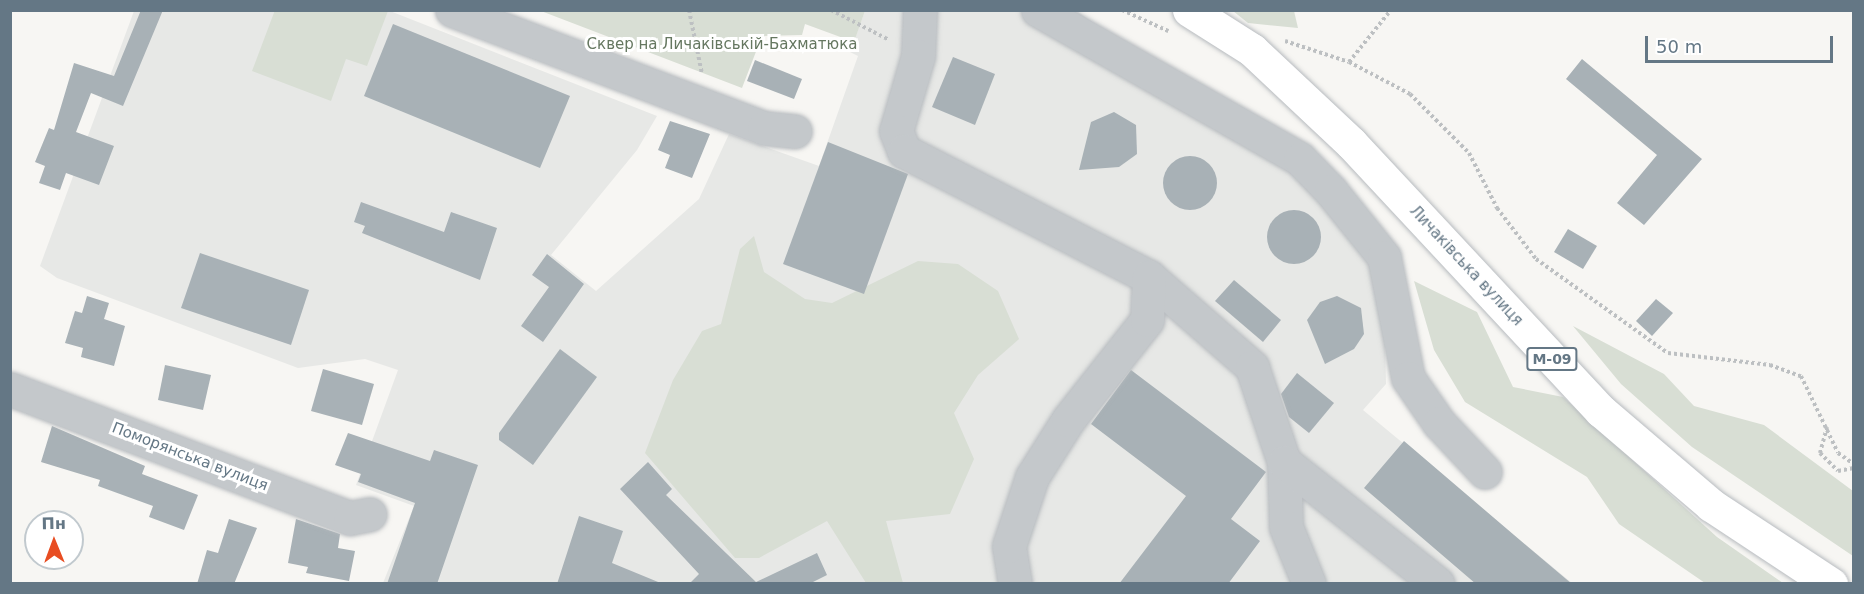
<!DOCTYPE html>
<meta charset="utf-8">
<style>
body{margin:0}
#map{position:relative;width:1864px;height:594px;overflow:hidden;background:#f7f6f3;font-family:"DejaVu Sans",sans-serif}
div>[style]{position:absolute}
.built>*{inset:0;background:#e7e8e6}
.green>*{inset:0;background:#d8ded4}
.building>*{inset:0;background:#a8b1b6}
.round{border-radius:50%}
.path>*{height:4px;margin-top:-2px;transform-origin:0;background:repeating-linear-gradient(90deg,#bdc0c2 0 3px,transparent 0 6px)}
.roads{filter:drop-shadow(0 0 2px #b7bbbf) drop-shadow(0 0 2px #b7bbbf)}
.minor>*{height:33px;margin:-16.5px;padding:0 16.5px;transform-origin:16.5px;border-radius:16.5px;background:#c4c8cb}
.major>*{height:33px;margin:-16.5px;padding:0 16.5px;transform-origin:16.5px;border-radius:16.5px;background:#fff}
span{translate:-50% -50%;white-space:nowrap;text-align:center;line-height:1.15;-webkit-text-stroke:6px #fff;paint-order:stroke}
.shield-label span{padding:2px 4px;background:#fff;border:2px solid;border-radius:4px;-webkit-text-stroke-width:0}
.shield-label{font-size:14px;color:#647785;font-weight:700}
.park-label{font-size:15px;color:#657760}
.street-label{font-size:15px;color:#647785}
.frame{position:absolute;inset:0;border:12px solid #647785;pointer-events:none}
.north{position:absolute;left:24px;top:510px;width:60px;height:60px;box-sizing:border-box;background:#fff;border:2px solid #c1c9ce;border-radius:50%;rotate:359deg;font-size:16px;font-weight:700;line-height:24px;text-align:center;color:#647785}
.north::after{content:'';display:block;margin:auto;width:21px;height:27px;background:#e84d22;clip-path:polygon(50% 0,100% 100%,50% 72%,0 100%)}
.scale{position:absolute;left:1645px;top:36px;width:188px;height:27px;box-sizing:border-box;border:3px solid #647785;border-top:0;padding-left:8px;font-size:18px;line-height:21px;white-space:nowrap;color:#647785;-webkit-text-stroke:4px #fff;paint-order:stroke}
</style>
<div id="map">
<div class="built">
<i style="clip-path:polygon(134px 11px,390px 11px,657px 116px,637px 150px,551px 255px,596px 291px,699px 199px,729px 134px,819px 166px,858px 56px,850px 52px,865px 11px,1077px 11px,1312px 182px,1383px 268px,1386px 384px,1363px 410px,1572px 583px,383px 583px,414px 506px,356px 485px,398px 370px,365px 359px,298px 368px,57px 278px,40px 266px)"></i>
</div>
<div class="green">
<i style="clip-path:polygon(275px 10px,388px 10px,388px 11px,367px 66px,346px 59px,331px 101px,252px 71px)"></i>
<i style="clip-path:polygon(541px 11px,865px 10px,865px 11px,854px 42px,805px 24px,802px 35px,762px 36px,742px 88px)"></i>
<i style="clip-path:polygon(1233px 11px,1294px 11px,1298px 28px,1248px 23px)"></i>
<i style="clip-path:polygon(754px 236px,764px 272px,805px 299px,832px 303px,918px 261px,958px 264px,998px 291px,1019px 339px,978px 375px,954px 413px,974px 459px,950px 514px,886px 521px,903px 583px,866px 583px,827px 521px,759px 558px,735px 558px,645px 453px,673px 380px,702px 331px,721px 324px,740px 249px)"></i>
<i style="clip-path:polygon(1414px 281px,1477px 312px,1513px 387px,1563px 397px,1717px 537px,1783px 583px,1705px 583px,1619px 524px,1587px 477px,1465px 402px,1434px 350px)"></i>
<i style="clip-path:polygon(1573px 326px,1664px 374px,1694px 406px,1764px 425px,1853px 491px,1853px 556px,1692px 447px,1621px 384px)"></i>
</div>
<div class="building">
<i style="clip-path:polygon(141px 10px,163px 10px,123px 106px,91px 93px,76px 132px,114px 146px,99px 185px,66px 173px,60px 190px,39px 183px,45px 166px,35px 162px,49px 128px,54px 130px,74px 63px,114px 76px)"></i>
<i style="clip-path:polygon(393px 24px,570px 96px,540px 168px,364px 96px)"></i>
<i style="clip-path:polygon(953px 57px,995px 74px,975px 125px,932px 107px)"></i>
<i style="clip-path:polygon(1582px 59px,1702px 159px,1644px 225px,1617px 203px,1657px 155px,1566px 79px)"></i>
<i style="clip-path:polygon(755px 60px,802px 79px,794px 99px,747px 81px)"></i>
<i style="clip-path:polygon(1114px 112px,1136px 125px,1137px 154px,1119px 167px,1079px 170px,1091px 122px)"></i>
<i style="clip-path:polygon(670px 121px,710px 134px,692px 178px,665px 168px,670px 155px,658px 150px)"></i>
<i style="clip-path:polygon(828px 142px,908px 174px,864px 294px,783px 264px)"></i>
<i class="round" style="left:1163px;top:156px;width:54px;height:54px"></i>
<i style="clip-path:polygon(361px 202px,444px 232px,451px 212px,497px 228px,480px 280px,362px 233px,365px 226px,354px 222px)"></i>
<i class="round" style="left:1267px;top:210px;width:54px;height:54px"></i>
<i style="clip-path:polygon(1568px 229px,1597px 246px,1583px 269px,1554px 252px)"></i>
<i style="clip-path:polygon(200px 253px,309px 290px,291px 345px,181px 308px)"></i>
<i style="clip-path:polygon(547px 254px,584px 284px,543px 342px,521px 326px,549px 287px,532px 275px)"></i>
<i style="clip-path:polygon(1234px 280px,1281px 320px,1263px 342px,1215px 301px)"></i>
<i style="clip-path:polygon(87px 296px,109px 303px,104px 319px,125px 326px,114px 366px,81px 357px,83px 348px,65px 343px,75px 311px,82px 313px)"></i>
<i style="clip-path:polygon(1337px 296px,1361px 308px,1364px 334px,1354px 349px,1325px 364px,1307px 320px,1320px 302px)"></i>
<i style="clip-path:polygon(1656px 299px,1673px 313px,1652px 336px,1636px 321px)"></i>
<i style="clip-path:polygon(560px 349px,597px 377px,533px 465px,499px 440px,499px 433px)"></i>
<i style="clip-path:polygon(165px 365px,211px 375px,203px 410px,158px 400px)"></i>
<i style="clip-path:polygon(323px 369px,374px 384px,362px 425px,311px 411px)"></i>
<i style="clip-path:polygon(1131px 370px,1266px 472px,1231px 519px,1260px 541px,1228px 584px,1119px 584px,1186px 496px,1091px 424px)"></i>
<i style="clip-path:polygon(1297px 373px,1334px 403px,1309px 433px,1289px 417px,1281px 394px)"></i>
<i style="clip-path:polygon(52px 426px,145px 466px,142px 474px,198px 495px,184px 530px,149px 517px,153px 506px,98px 486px,100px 480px,41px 462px)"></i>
<i style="clip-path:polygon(348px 433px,430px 461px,434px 450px,478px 465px,437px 584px,387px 584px,415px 503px,358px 482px,361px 474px,335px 465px)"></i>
<i style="clip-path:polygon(1404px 441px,1514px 535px,1572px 584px,1476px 584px,1364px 488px)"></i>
<i style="clip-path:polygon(648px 462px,672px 489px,666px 495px,756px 582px,817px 553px,827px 575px,809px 584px,689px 584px,699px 574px,620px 489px)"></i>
<i style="clip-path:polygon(579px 516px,623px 531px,612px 563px,663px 584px,557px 584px)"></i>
<i style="clip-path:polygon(229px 519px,257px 528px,234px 584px,197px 584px,207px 550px,218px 553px)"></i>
<i style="clip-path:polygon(296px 519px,340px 534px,338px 548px,355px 551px,349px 581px,306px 573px,308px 567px,288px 563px)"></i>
</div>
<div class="path">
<i style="left:689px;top:10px;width:65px;rotate:78.5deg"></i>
<i style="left:831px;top:10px;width:65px;rotate:27.3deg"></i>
<i style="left:1122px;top:10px;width:51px;rotate:24.5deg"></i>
<i style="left:1285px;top:41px;width:67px;rotate:18.2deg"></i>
<i style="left:1349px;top:62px;width:69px;rotate:27.7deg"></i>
<i style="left:1410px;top:94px;width:83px;rotate:45deg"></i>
<i style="left:1469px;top:153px;width:62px;rotate:63deg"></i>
<i style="left:1497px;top:208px;width:64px;rotate:52.6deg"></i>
<i style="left:1536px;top:259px;width:162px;rotate:35.5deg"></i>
<i style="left:1668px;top:353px;width:103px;rotate:6.7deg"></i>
<i style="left:1770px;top:365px;width:33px;rotate:20deg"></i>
<i style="left:1801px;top:376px;width:85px;rotate:64.3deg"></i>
<i style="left:1838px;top:453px;width:19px;rotate:35deg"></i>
<i style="left:1349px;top:62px;width:67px;rotate:-51.1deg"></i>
<i style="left:1827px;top:427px;width:27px;rotate:105deg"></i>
<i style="left:1820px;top:453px;width:25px;rotate:45deg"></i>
<i style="left:1838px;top:471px;width:16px;rotate:-11deg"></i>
</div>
<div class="roads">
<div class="minor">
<i style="left:452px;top:10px;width:334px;rotate:20.7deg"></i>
<i style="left:764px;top:128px;width:31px;rotate:6deg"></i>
<i style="left:920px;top:10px;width:46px;rotate:92.5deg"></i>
<i style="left:918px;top:56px;width:78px;rotate:106.3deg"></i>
<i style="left:896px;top:131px;width:22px;rotate:68deg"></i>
<i style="left:904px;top:151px;width:276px;rotate:27.2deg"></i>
<i style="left:1149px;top:277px;width:137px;rotate:41.1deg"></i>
<i style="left:1252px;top:367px;width:100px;rotate:71.4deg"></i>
<i style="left:1284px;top:462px;width:65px;rotate:88.2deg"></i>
<i style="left:1286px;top:527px;width:61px;rotate:68deg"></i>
<i style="left:1038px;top:10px;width:301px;rotate:29.6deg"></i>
<i style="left:1300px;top:159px;width:45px;rotate:45.9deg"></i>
<i style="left:1331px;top:191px;width:85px;rotate:51.2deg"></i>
<i style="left:1384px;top:257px;width:123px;rotate:78.8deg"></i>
<i style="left:1408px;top:378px;width:55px;rotate:55.4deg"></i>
<i style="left:1439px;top:423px;width:67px;rotate:46.8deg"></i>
<i style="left:10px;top:389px;width:364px;rotate:20.8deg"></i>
<i style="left:350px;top:518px;width:20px;rotate:-11deg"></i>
<i style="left:1284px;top:462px;width:196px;rotate:38.4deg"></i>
<i style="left:1015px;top:584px;width:38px;rotate:-99deg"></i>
<i style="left:1009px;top:546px;width:73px;rotate:-71.6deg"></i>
<i style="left:1032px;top:477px;width:67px;rotate:-57.7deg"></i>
<i style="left:1068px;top:420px;width:127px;rotate:-51.7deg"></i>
<i style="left:1147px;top:320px;width:43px;rotate:-87.3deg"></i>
</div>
<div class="major">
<i style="left:1189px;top:10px;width:75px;rotate:32.4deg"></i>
<i style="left:1252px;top:50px;width:136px;rotate:43.2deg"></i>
<i style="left:1351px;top:143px;width:367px;rotate:47deg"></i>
<i style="left:1601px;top:411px;width:145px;rotate:40.5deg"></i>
<i style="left:1711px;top:505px;width:144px;rotate:33.4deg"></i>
</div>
</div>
<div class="shield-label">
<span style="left:1552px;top:359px">М-09</span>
</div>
<div class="park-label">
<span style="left:722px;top:45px">Сквер на Личаківській-Бахматюка</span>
</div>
<div class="street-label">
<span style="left:1466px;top:266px;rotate:47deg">Личаківська вулиця</span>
<span style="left:190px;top:457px;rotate:21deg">Поморянська вулиця</span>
</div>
<div class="frame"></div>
<div class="north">Пн</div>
<div class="scale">50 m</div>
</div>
